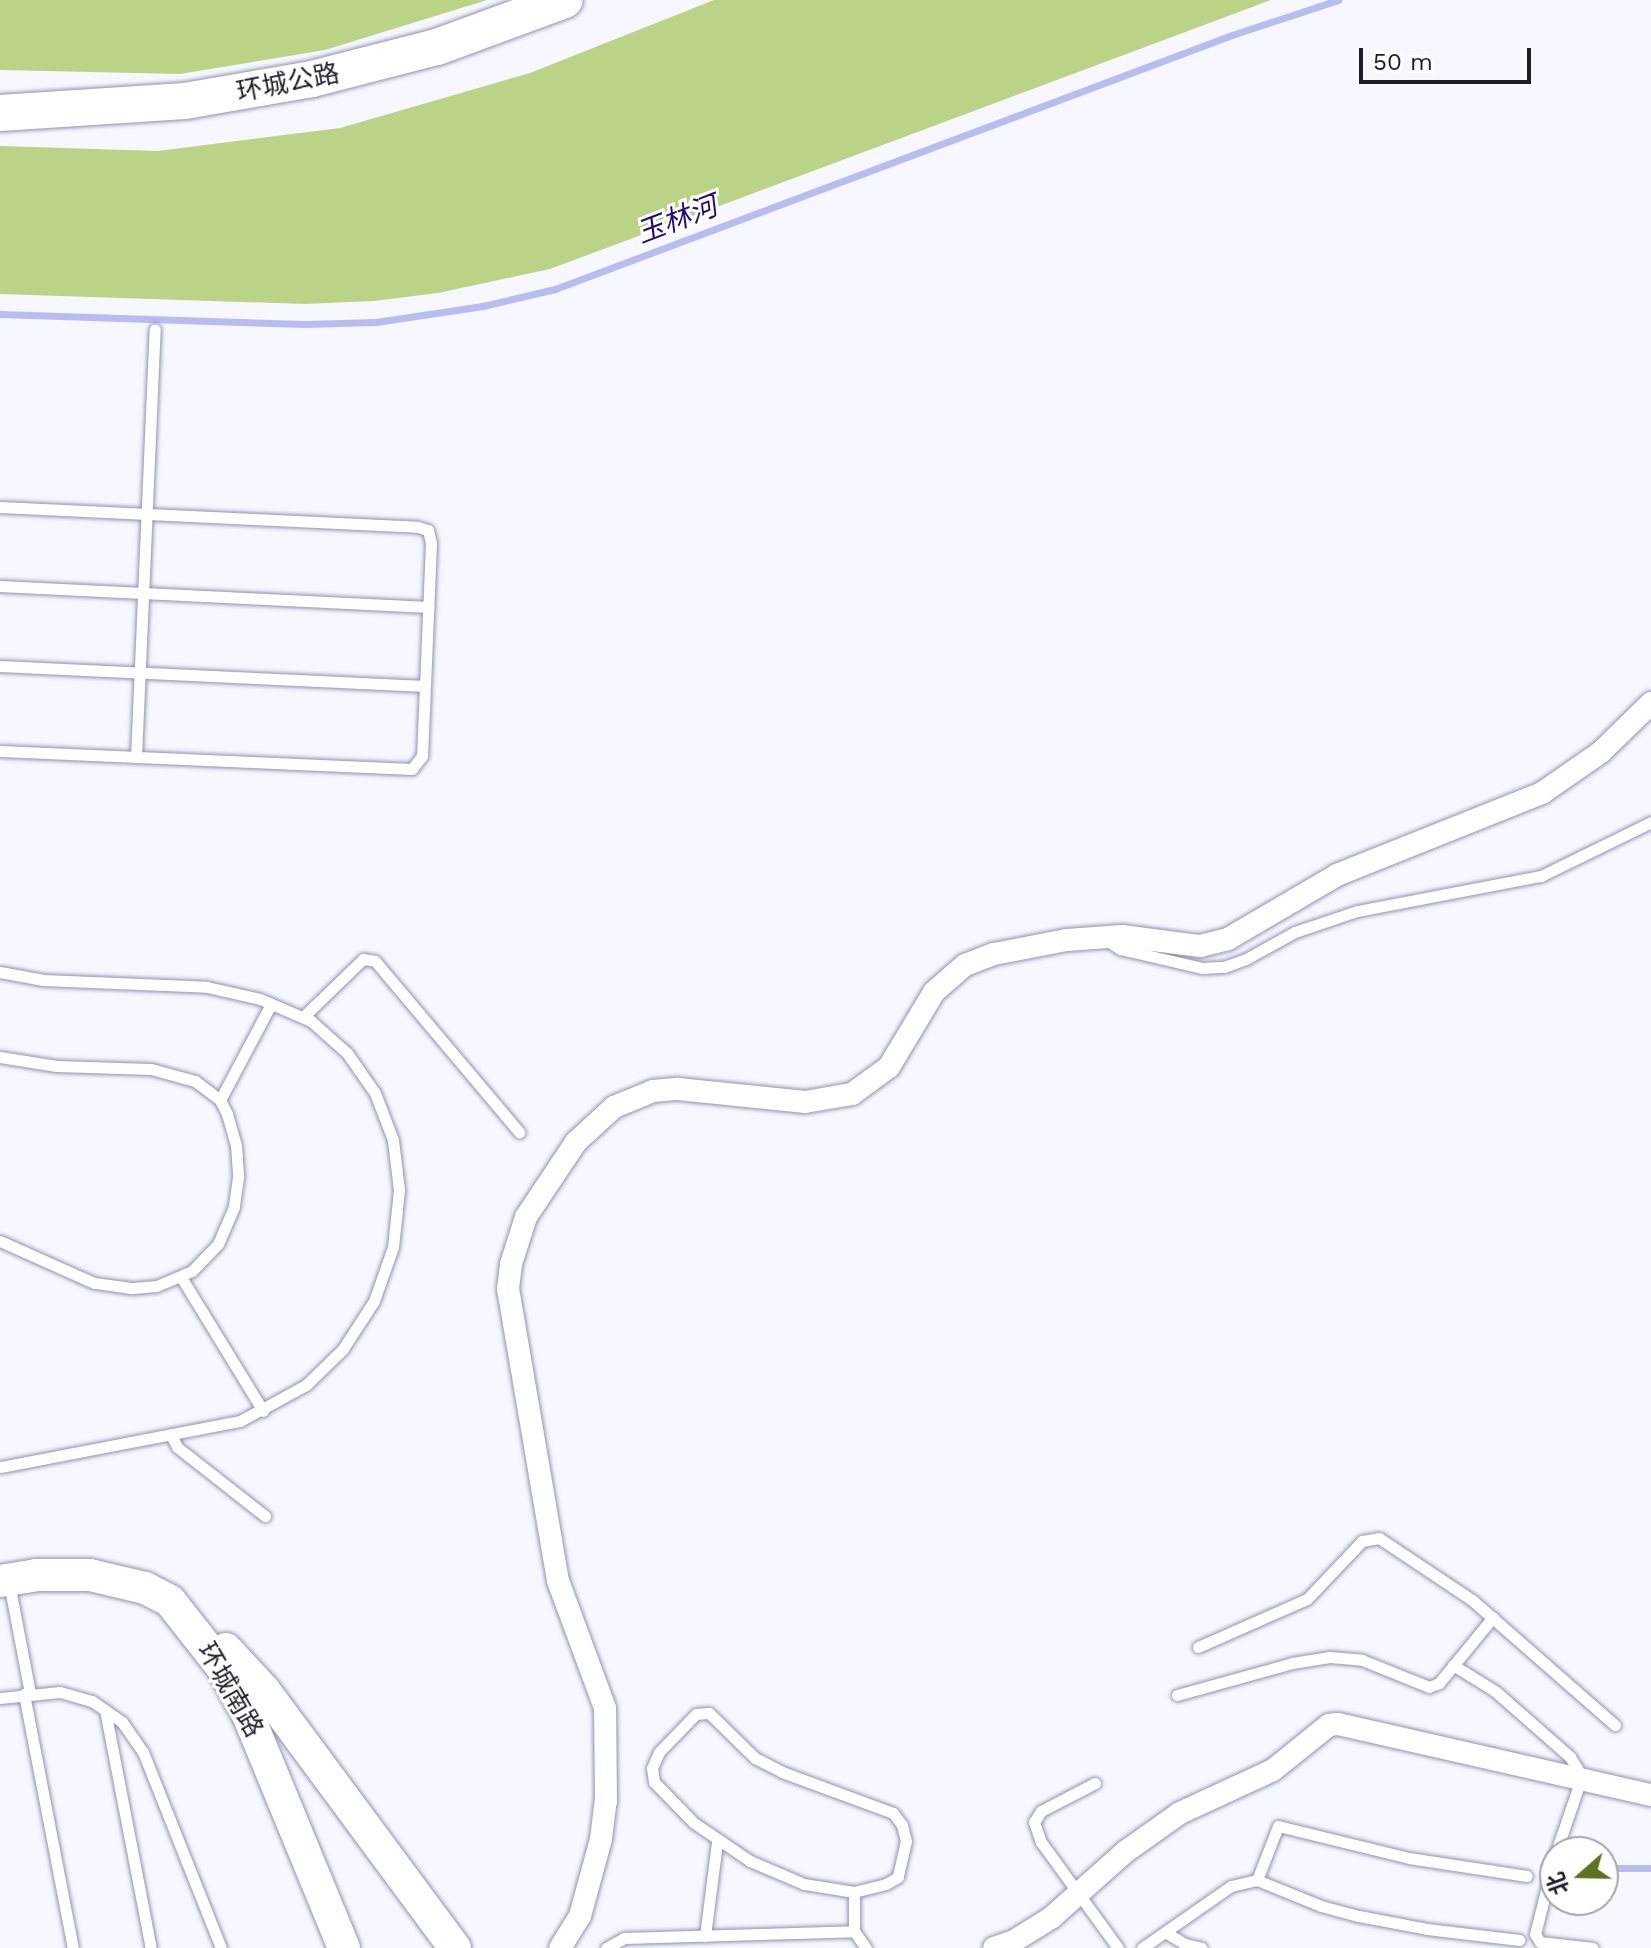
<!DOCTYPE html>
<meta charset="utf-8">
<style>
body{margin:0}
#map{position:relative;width:1651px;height:1948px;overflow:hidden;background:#f7f8ff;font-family:"Work Sans","Noto Sans SC",sans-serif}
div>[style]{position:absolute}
.green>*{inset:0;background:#bbd386}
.stream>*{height:7px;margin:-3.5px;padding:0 3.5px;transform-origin:3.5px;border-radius:3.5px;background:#b7bcf1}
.roads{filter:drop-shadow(0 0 2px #9093b1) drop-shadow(0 0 2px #9093b1)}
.service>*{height:11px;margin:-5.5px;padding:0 5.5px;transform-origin:5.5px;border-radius:5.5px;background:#fff}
.minor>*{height:22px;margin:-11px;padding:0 11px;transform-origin:11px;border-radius:11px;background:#fff}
.secondary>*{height:32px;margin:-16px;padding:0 16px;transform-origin:16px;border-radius:16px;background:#fff}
.trunk>*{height:36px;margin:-18px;padding:0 18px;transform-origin:18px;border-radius:18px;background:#fff}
span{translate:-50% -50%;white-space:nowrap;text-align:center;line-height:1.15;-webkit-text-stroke:6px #fff;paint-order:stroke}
.street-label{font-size:26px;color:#1d1e29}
.water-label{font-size:28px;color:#240c73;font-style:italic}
.north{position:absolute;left:1539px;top:1836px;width:80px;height:80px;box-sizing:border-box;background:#fff;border:2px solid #a5a5a9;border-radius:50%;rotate:250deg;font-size:22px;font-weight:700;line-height:32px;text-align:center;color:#1d1e29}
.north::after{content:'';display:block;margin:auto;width:28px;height:36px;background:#5e7222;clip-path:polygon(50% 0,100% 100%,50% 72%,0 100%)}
.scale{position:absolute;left:1359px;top:48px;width:172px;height:36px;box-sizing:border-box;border:4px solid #1d1e29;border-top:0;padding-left:10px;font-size:24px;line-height:28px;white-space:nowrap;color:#1d1e29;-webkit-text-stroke:6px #fff;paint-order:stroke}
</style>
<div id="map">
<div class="green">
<i style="clip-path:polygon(0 0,487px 0,325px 50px,180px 74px,0 70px)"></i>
<i style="clip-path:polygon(714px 0,1271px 0,550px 269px,438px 293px,374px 301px,305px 304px,0 294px,0 146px,158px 151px,340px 128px,530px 73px)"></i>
</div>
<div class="stream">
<i style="left:0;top:314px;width:305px;rotate:1.9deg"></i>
<i style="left:305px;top:324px;width:71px;rotate:-1.6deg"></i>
<i style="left:376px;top:322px;width:108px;rotate:-8.5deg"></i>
<i style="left:483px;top:306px;width:74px;rotate:-13.3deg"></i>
<i style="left:555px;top:289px;width:723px;rotate:-20.57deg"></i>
<i style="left:1232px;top:35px;width:112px;rotate:-18.3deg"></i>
<i style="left:1603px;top:1868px;width:48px"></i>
</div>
<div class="roads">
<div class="service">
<i style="left:0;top:507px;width:418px;rotate:2.7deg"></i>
<i style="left:418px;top:527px;width:10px;rotate:17deg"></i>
<i style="left:428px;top:530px;width:13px;rotate:77deg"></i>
<i style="left:431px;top:543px;width:213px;rotate:92.4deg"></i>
<i style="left:422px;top:756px;width:16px;rotate:128deg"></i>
<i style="left:412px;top:769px;width:412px;rotate:-177.5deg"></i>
<i style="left:0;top:586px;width:429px;rotate:2.8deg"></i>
<i style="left:0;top:666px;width:425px;rotate:2.7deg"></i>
<i style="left:136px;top:757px;width:428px;rotate:-87.5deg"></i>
<i style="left:1106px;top:940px;width:17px;rotate:33deg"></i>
<i style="left:1120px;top:949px;width:84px;rotate:13deg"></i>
<i style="left:1202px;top:968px;width:22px;rotate:-3deg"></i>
<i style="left:1224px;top:967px;width:23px;rotate:-20deg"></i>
<i style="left:1246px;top:959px;width:56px;rotate:-28.9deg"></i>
<i style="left:1295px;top:932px;width:65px;rotate:-18.7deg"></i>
<i style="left:1357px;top:911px;width:187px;rotate:-10.8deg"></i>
<i style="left:1541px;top:876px;width:123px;rotate:-26.1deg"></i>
<i style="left:0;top:972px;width:44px;rotate:10.5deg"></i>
<i style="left:43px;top:980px;width:164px;rotate:2.4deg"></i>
<i style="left:207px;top:987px;width:54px;rotate:12.8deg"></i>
<i style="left:260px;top:999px;width:56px;rotate:23.3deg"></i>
<i style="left:311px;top:1021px;width:48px;rotate:41.6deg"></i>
<i style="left:347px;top:1053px;width:49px;rotate:55deg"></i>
<i style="left:375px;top:1093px;width:50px;rotate:69deg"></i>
<i style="left:393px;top:1140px;width:50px;rotate:83.2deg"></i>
<i style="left:399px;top:1190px;width:57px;rotate:96deg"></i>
<i style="left:393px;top:1247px;width:57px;rotate:109.4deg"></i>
<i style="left:374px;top:1301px;width:57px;rotate:122.9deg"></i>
<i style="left:343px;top:1349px;width:52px;rotate:135.8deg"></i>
<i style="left:306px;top:1385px;width:75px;rotate:151.4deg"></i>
<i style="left:240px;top:1421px;width:244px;rotate:169.1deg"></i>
<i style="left:303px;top:1017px;width:83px;rotate:-44deg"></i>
<i style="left:363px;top:959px;width:12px;rotate:9deg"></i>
<i style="left:375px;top:961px;width:224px;rotate:49.9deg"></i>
<i style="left:0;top:1057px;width:57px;rotate:9.1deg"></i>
<i style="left:56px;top:1066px;width:95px;rotate:1.8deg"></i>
<i style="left:151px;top:1069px;width:46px;rotate:15.3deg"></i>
<i style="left:195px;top:1081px;width:31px;rotate:37deg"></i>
<i style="left:220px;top:1100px;width:16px;rotate:63deg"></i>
<i style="left:227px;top:1114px;width:32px;rotate:74deg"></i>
<i style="left:236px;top:1145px;width:32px;rotate:86deg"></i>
<i style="left:238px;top:1177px;width:30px;rotate:98deg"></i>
<i style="left:234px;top:1207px;width:40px;rotate:113.4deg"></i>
<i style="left:218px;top:1244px;width:37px;rotate:134deg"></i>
<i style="left:192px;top:1271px;width:39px;rotate:157deg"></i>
<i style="left:156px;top:1286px;width:25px;rotate:175deg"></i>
<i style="left:131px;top:1288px;width:37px;rotate:-172deg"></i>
<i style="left:94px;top:1283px;width:103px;rotate:-155.9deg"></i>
<i style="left:220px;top:1100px;width:109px;rotate:-62deg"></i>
<i style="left:181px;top:1277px;width:157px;rotate:58.5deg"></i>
<i style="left:171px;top:1435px;width:13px;rotate:63deg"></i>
<i style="left:177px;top:1447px;width:112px;rotate:38.1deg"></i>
<i style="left:9px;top:1583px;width:112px;rotate:79.2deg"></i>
<i style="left:1198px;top:1647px;width:119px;rotate:-23.8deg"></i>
<i style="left:1307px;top:1599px;width:80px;rotate:-46.5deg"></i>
<i style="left:1362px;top:1541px;width:17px;rotate:-10deg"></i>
<i style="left:1379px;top:1538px;width:112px;rotate:33.7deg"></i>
<i style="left:1472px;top:1600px;width:190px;rotate:41.2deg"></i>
<i style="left:1453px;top:1665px;width:49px;rotate:31.8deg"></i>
<i style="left:1495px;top:1691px;width:100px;rotate:41.3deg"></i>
<i style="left:1570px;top:1757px;width:13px;rotate:58deg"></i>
<i style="left:1577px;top:1768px;width:12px;rotate:70deg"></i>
<i style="left:1581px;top:1779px;width:77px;rotate:108.9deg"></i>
<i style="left:24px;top:1694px;width:259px;rotate:79.1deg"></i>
<i style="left:1177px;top:1695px;width:119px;rotate:-15.5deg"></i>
<i style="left:1292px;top:1663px;width:38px;rotate:-9deg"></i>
<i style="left:1330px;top:1657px;width:32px;rotate:5deg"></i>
<i style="left:1362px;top:1660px;width:72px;rotate:21.9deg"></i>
<i style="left:1429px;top:1687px;width:11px;rotate:-22deg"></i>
<i style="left:1439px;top:1683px;width:85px;rotate:-50.7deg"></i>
<i style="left:0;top:1698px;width:60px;rotate:-5.7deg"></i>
<i style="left:60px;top:1692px;width:33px;rotate:16deg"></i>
<i style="left:92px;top:1701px;width:37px;rotate:35deg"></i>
<i style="left:122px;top:1722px;width:37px;rotate:55deg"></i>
<i style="left:143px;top:1752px;width:211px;rotate:68.3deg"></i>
<i style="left:105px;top:1710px;width:242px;rotate:79.1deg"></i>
<i style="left:709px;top:1713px;width:64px;rotate:44.4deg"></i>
<i style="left:755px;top:1758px;width:30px;rotate:27deg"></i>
<i style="left:782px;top:1772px;width:118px;rotate:20.3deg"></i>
<i style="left:893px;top:1813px;width:15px;rotate:53deg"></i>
<i style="left:902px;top:1825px;width:16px;rotate:76deg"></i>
<i style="left:906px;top:1841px;width:37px;rotate:103deg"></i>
<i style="left:898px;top:1877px;width:14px;rotate:150deg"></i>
<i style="left:886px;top:1884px;width:33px;rotate:166deg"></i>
<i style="left:854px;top:1892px;width:51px;rotate:-170.9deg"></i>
<i style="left:804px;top:1884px;width:59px;rotate:-156.9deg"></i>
<i style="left:750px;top:1861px;width:68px;rotate:-145.8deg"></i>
<i style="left:694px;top:1823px;width:57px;rotate:-134.3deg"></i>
<i style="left:654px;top:1782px;width:14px;rotate:-98deg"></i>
<i style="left:652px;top:1768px;width:17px;rotate:-66deg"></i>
<i style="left:659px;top:1752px;width:53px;rotate:-45.8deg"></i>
<i style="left:696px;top:1714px;width:13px;rotate:-4deg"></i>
<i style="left:1095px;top:1783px;width:61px;rotate:152.6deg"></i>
<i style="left:1041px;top:1811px;width:13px;rotate:122deg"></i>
<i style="left:1034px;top:1822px;width:21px;rotate:71deg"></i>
<i style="left:1041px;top:1842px;width:131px;rotate:54deg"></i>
<i style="left:1555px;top:1854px;width:82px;rotate:104deg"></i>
<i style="left:1535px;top:1934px;width:9px;rotate:58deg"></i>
<i style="left:1540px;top:1942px;width:53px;rotate:6.5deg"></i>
<i style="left:1257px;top:1880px;width:58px;rotate:-68.7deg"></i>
<i style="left:1278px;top:1826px;width:135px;rotate:13.7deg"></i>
<i style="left:1409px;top:1858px;width:119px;rotate:8.7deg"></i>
<i style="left:854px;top:1931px;width:39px;rotate:-90deg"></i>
<i style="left:1165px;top:1932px;width:23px;rotate:31deg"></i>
<i style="left:1185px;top:1944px;width:17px;rotate:13deg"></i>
<i style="left:705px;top:1936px;width:95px;rotate:-82.7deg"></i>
<i style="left:606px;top:1948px;width:21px;rotate:-29deg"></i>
<i style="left:624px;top:1938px;width:230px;rotate:-1.7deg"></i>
<i style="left:854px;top:1931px;width:21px;rotate:55deg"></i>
<i style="left:1142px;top:1948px;width:108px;rotate:-34.9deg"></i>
<i style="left:1231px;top:1886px;width:27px;rotate:-13deg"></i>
<i style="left:1257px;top:1880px;width:69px;rotate:22.1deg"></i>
<i style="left:1321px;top:1906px;width:39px;rotate:15deg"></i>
<i style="left:1359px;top:1916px;width:69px;rotate:10.8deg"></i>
<i style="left:1427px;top:1929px;width:93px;rotate:6.8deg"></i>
</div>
<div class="minor">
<i style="left:560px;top:1948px;width:38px;rotate:-58deg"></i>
<i style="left:580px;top:1916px;width:80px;rotate:-74.7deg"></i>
<i style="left:601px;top:1839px;width:38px;rotate:-83deg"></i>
<i style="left:606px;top:1801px;width:93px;rotate:-90.6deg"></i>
<i style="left:605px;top:1708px;width:135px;rotate:-110.3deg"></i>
<i style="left:558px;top:1581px;width:296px;rotate:-99.7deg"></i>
<i style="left:508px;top:1289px;width:25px;rotate:-83deg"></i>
<i style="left:511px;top:1264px;width:49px;rotate:-72.3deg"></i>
<i style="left:526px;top:1217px;width:90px;rotate:-56.3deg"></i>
<i style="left:576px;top:1142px;width:52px;rotate:-42.6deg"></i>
<i style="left:614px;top:1107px;width:42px;rotate:-22.3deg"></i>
<i style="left:653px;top:1091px;width:25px;rotate:-5deg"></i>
<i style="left:678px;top:1089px;width:128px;rotate:5.8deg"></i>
<i style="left:805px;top:1102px;width:48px;rotate:-9.7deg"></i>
<i style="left:852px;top:1094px;width:46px;rotate:-36.1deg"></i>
<i style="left:889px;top:1067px;width:87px;rotate:-59deg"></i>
<i style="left:934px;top:992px;width:41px;rotate:-41.1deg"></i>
<i style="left:965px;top:965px;width:31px;rotate:-21deg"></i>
<i style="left:994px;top:954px;width:74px;rotate:-10.9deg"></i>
<i style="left:1067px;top:940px;width:55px;rotate:-4.2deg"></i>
<i style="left:1122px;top:936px;width:79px;rotate:7.3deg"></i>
<i style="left:1200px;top:946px;width:29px;rotate:-14deg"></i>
<i style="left:1228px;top:939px;width:126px;rotate:-30.4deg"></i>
<i style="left:1337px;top:875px;width:221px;rotate:-21.8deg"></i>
<i style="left:1542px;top:793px;width:72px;rotate:-34.8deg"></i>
<i style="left:1601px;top:752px;width:70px;rotate:-44.4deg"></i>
<i style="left:994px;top:1948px;width:21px;rotate:-19deg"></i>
<i style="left:1014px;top:1941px;width:44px;rotate:-31.9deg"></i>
<i style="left:1051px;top:1918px;width:99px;rotate:-41.7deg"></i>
<i style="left:1125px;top:1852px;width:67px;rotate:-35.3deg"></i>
<i style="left:1180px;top:1813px;width:102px;rotate:-24.8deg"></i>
<i style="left:1273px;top:1770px;width:72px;rotate:-38.8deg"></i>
<i style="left:1329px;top:1725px;width:9px;rotate:-6deg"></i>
<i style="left:1338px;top:1724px;width:321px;rotate:12.8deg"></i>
</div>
<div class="secondary">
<i style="left:0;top:1581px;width:36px;rotate:-9deg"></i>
<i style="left:36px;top:1575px;width:54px"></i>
<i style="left:90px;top:1575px;width:57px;rotate:13.3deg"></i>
<i style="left:145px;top:1588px;width:28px;rotate:27deg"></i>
<i style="left:170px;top:1601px;width:84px;rotate:51.8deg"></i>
<i style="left:222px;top:1667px;width:55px;rotate:61.6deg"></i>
<i style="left:248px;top:1715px;width:252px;rotate:67.6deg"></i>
<i style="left:226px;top:1649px;width:56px;rotate:47.2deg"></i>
<i style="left:264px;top:1690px;width:321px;rotate:53.5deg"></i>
</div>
<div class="trunk">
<i style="left:0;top:113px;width:185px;rotate:-3.7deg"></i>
<i style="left:185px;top:101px;width:129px;rotate:-9.8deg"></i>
<i style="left:312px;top:79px;width:129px;rotate:-14.4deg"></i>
<i style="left:437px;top:47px;width:136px;rotate:-20.2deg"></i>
</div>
</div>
<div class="street-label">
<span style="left:288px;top:83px;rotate:-11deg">环城公路</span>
<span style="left:230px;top:1690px;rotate:60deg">环城南路</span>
</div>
<div class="water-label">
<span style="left:677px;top:220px;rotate:-21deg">玉林河</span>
</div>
<div class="north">北</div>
<div class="scale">50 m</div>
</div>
